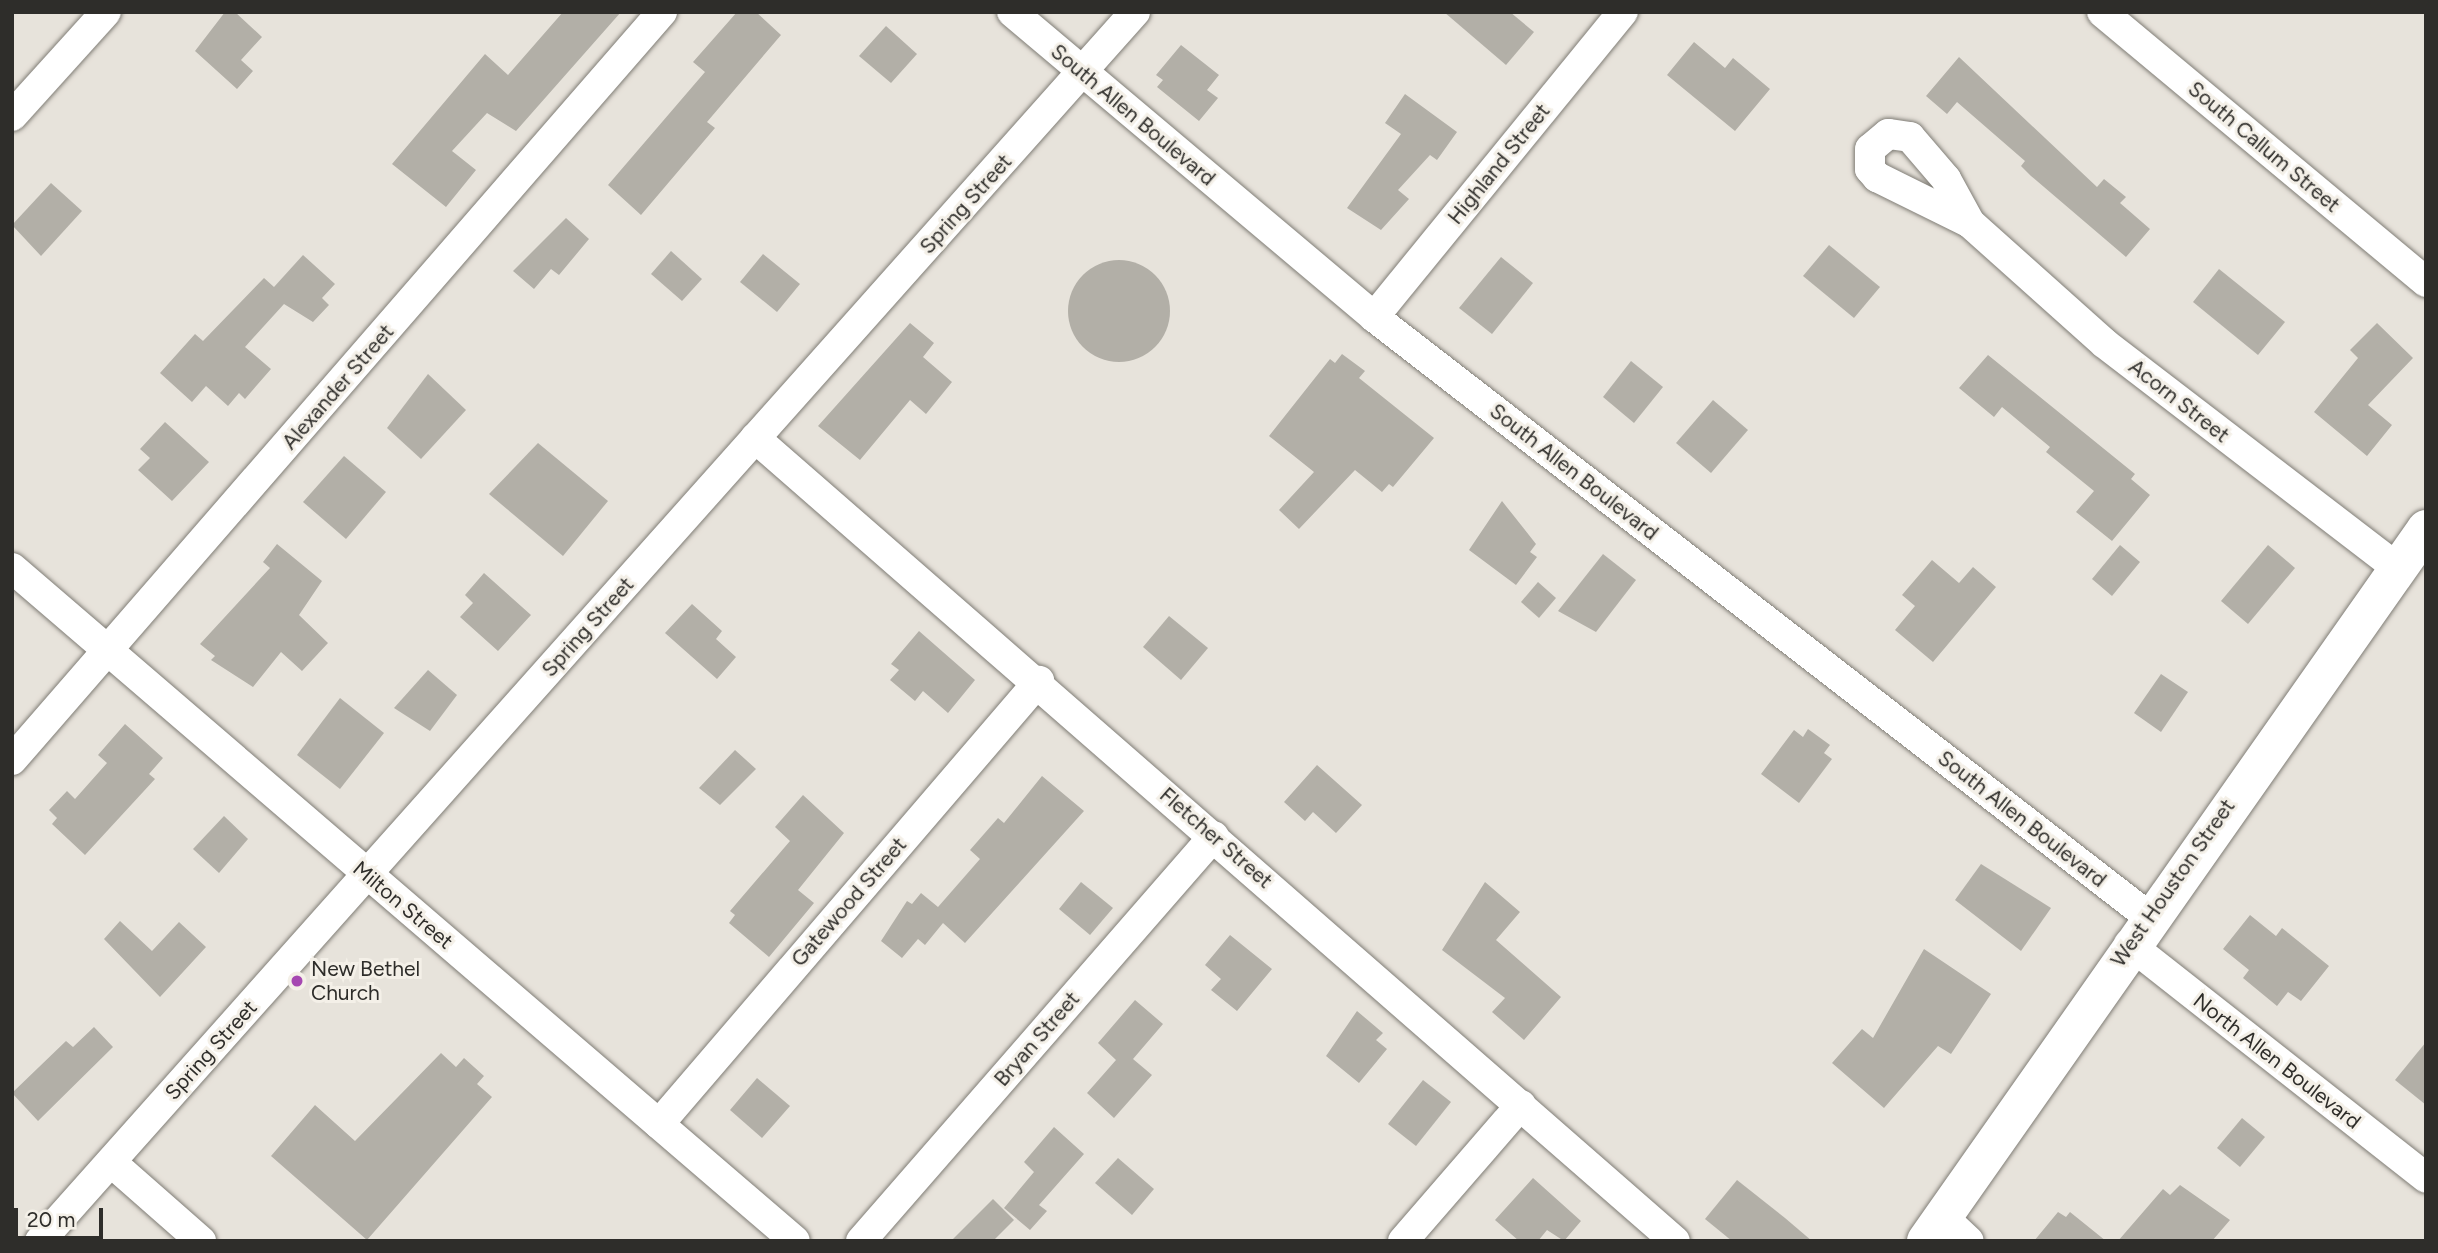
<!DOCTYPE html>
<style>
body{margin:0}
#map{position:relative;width:2438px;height:1253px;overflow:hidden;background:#e7e3db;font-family:Figtree,sans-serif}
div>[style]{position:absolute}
.building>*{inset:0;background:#b2afa7}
.round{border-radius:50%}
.roads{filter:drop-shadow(0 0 2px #807d76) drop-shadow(0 0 2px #807d76)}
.minor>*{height:30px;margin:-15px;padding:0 15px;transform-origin:15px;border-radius:15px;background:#fff}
.major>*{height:38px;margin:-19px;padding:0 19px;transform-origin:19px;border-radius:19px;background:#fff}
.dots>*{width:19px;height:19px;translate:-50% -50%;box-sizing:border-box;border:4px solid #f4f0e8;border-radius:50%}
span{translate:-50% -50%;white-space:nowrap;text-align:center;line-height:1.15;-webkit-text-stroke:6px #f4f0e8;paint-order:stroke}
.street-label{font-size:21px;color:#2e2d2a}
.poi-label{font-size:21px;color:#2e2d2a}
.left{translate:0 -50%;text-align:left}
.frame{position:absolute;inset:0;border:14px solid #2e2d2a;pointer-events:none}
.scale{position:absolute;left:14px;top:1208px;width:89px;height:32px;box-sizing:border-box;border:4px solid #2e2d2a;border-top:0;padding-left:9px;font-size:21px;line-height:24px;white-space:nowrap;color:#2e2d2a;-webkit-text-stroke:5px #f4f0e8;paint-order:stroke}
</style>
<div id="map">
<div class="building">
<i style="clip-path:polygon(225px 12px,235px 12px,262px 37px,241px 60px,253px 71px,237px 89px,195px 51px)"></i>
<i style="clip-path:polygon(563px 12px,621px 12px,516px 131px,487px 113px,452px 151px,476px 170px,446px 207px,392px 164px,485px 54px,508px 75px)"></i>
<i style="clip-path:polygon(737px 12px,756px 12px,781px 35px,707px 122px,715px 128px,641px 215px,608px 185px,705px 72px,693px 62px)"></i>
<i style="clip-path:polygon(1444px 12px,1510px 12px,1534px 32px,1506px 65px)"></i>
<i style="clip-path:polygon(886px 26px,917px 54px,891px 83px,859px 56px)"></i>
<i style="clip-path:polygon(1694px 42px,1725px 68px,1733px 58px,1770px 89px,1735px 131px,1667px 75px)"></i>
<i style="clip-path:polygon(1181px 45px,1219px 75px,1207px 90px,1218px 98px,1199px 121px,1157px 87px,1163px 80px,1156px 75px)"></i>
<i style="clip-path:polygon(1959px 57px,2097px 187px,2104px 179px,2126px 197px,2120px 203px,2150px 229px,2126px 257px,2031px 176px,2021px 166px,2025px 161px,1957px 102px,1947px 114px,1926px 96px)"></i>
<i style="clip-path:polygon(1405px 94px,1457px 132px,1437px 160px,1430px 155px,1398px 190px,1409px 199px,1381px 230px,1347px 208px,1401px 134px,1385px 123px)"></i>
<i style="clip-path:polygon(51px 183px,82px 211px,41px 256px,12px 225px)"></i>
<i style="clip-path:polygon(566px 218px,589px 239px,559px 275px,551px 269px,534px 289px,513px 271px)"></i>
<i style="clip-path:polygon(1829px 245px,1880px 287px,1854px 318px,1803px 276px)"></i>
<i style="clip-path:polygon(671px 251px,702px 279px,682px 301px,651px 274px)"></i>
<i style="clip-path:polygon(763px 254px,800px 284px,777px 312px,740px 282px)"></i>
<i style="clip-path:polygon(303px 255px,335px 284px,322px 298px,329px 305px,313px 322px,284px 304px,245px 347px,271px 369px,245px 399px,239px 393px,228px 406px,206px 386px,192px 402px,160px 373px,195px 334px,203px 341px,264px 278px,274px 287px)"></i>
<i style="clip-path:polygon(1501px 257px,1533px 283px,1492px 334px,1459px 308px)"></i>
<i class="round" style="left:1068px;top:260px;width:102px;height:102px"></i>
<i style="clip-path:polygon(2219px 269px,2285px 322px,2258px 355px,2193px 302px)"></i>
<i style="clip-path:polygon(910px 323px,934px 343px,923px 357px,952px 382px,926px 414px,910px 400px,860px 460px,818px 426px)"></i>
<i style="clip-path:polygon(2377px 323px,2413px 358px,2368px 405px,2392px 425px,2367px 456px,2314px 412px,2358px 358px,2350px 350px)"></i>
<i style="clip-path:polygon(1342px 354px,1365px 371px,1359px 378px,1434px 438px,1393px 487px,1389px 484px,1382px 492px,1355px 470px,1299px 529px,1279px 510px,1314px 472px,1269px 436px,1330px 359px,1335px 363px)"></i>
<i style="clip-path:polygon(1988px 355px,2135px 474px,2131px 479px,2150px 495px,2112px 541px,2076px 512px,2094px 491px,2046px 452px,2050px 447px,2002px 407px,1994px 417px,1959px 388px)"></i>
<i style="clip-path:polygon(1631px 361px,1663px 387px,1634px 423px,1603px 397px)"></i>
<i style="clip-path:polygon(428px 374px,466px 410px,421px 459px,387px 428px)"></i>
<i style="clip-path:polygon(1713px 400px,1748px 430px,1711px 473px,1676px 443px)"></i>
<i style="clip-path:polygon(165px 422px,209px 462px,172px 501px,138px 470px,150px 458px,140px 449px)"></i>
<i style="clip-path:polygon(538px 443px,608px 501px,563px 556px,489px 494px)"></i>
<i style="clip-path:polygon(344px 456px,386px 492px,346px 539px,303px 502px)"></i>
<i style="clip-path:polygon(1502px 501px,1536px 544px,1530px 552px,1537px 557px,1516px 585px,1469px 550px)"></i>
<i style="clip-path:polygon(277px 544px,322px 581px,299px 615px,328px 643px,302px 671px,281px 652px,253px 687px,211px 660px,215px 656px,200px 644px,270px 568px,263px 562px)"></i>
<i style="clip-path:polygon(2120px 545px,2140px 562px,2112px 596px,2092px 579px)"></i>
<i style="clip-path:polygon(2268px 545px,2295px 568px,2248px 624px,2221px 601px)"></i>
<i style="clip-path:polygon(1603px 554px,1636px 580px,1596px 632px,1558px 611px)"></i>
<i style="clip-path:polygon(1932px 560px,1959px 583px,1973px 567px,1996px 587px,1933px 662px,1895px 630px,1915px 606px,1902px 595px)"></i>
<i style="clip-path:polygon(484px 573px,531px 615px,498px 651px,460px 617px,473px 603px,465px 595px)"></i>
<i style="clip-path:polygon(1538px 582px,1556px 598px,1539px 618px,1521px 602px)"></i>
<i style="clip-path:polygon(692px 604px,722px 631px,716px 639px,736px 657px,717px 679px,665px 633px)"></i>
<i style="clip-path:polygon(1169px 616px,1208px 648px,1181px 680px,1143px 647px)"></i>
<i style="clip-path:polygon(919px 631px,975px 680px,948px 713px,923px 691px,915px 701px,890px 680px,899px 670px,891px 664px)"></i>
<i style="clip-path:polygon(428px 670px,457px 695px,430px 731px,394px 708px)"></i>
<i style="clip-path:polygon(2161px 674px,2188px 692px,2161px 732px,2134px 713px)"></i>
<i style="clip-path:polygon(340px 698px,384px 733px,340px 789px,297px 755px)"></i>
<i style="clip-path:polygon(125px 724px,163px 758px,149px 774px,155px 779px,85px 855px,52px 824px,57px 818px,49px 810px,67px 791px,75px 799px,107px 763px,98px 755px)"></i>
<i style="clip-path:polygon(1808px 729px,1830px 745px,1824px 753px,1832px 759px,1799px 803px,1761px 774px,1794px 730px,1803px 737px)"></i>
<i style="clip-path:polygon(735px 750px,756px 769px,720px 805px,699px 788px)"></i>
<i style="clip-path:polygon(1317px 765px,1362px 805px,1336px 833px,1313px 812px,1305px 821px,1284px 802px)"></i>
<i style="clip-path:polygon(1042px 776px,1084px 811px,965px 943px,943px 923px,925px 945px,918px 939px,902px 958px,881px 941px,907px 901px,912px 904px,921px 893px,938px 907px,980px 859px,970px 850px,998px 818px,1004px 823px)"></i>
<i style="clip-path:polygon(803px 795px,844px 833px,798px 890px,814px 903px,769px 957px,729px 923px,735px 915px,730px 911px,790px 841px,775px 827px)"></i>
<i style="clip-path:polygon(224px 816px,248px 839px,219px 873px,193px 849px)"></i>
<i style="clip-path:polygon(1981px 864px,2051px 908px,2021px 951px,1955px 900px)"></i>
<i style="clip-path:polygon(1081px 882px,1113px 908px,1090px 935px,1059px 909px)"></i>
<i style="clip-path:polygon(1485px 882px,1520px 912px,1496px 940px,1561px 997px,1524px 1040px,1492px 1012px,1505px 998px,1442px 950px)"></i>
<i style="clip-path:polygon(2250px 915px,2276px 936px,2282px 928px,2329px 966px,2301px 1001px,2288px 992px,2277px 1006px,2243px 978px,2249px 970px,2223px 949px)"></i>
<i style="clip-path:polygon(120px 921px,152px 951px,179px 922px,206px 947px,160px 997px,104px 939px)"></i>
<i style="clip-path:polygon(1230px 935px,1272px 969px,1237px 1011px,1211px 990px,1221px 979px,1205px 965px)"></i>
<i style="clip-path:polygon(1924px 949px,1991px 994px,1951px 1054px,1938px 1046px,1884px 1108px,1832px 1063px,1862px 1029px,1873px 1038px)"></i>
<i style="clip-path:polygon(1135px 1000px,1163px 1024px,1133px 1059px,1152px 1075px,1114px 1118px,1087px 1093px,1116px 1060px,1098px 1043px)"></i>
<i style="clip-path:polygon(1357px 1011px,1383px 1033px,1376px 1040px,1387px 1049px,1359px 1083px,1326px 1056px)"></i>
<i style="clip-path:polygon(94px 1027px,113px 1047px,38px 1121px,12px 1093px,66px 1041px,73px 1047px)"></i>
<i style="clip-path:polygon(2426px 1042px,2426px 1105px,2395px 1080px)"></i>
<i style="clip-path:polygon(441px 1053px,456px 1067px,464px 1058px,484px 1076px,477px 1084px,492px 1097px,367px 1240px,271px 1156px,315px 1105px,355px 1141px)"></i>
<i style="clip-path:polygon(757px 1078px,790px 1106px,762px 1138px,730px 1110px)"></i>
<i style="clip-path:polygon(1423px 1080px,1451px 1102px,1416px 1146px,1388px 1124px)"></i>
<i style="clip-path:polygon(2242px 1118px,2265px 1137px,2240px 1167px,2217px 1148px)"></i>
<i style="clip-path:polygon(1054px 1127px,1084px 1154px,1039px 1205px,1047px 1211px,1030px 1230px,1004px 1208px,1034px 1172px,1024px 1162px)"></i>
<i style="clip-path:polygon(1118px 1158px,1154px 1189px,1132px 1215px,1095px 1183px)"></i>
<i style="clip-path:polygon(1533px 1178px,1581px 1221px,1564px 1241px,1547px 1230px,1538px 1241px,1519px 1241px,1495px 1220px)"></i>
<i style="clip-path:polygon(1737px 1180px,1785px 1218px,1812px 1241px,1732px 1241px,1705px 1219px)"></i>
<i style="clip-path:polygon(2180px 1185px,2230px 1220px,2212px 1241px,2118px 1241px,2163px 1189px,2170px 1195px)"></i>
<i style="clip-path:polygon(993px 1199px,1014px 1220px,993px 1241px,951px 1241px)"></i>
<i style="clip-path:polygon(2058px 1212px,2066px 1217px,2070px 1212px,2106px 1241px,2034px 1241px)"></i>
</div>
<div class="roads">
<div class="minor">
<i style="left:1012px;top:12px;width:473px;rotate:40.1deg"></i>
<i style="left:1374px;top:317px;width:979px;rotate:37.74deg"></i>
<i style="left:2102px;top:12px;width:422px;rotate:39.8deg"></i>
<i style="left:12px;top:116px;width:140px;rotate:-47.9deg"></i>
<i style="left:1970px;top:223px;width:50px;rotate:-118.6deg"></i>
<i style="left:1946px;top:179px;width:55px;rotate:-130.6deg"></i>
<i style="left:1910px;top:137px;width:22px;rotate:-172deg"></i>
<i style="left:1888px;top:134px;width:23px;rotate:140deg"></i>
<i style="left:1870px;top:149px;width:20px;rotate:90deg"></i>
<i style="left:1870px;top:169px;width:11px;rotate:49deg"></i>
<i style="left:1877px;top:177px;width:104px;rotate:26.3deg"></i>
<i style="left:1970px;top:223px;width:180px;rotate:41.8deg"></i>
<i style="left:2104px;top:343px;width:369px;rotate:37.5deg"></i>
<i style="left:1374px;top:317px;width:394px;rotate:-50.8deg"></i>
<i style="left:755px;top:438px;width:1221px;rotate:41.12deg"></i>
<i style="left:12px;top:568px;width:1032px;rotate:40.68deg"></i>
<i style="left:12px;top:760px;width:991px;rotate:-49.01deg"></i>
<i style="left:2129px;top:944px;width:378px;rotate:38.2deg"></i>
<i style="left:659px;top:1124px;width:584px;rotate:-49.38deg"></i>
<i style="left:111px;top:1162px;width:120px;rotate:41.3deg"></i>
<i style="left:1943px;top:1217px;width:35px;rotate:43deg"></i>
<i style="left:40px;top:1241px;width:1646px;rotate:-48.3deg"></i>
<i style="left:861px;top:1241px;width:537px;rotate:-48.92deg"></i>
<i style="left:1403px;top:1241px;width:180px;rotate:-49.1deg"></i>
</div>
<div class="major">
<i style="left:1926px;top:1241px;width:870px;rotate:-54.92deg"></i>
</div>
</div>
<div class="dots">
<i style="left:297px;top:981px;background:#a648b2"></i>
</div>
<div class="street-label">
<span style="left:1133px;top:115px;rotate:40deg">South Allen Boulevard</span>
<span style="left:2264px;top:147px;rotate:40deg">South Callum Street</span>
<span style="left:1499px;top:164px;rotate:-51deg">Highland Street</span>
<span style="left:966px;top:204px;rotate:-48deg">Spring Street</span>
<span style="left:338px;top:387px;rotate:-49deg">Alexander Street</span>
<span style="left:2179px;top:401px;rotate:38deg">Acorn Street</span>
<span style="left:1574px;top:472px;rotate:38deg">South Allen Boulevard</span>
<span style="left:588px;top:627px;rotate:-48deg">Spring Street</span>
<span style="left:2022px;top:819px;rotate:38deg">South Allen Boulevard</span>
<span style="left:1216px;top:838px;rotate:41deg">Fletcher Street</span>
<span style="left:2173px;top:883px;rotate:-55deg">West Houston Street</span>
<span style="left:849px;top:902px;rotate:-49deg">Gatewood Street</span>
<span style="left:403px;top:905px;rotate:40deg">Milton Street</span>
<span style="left:1037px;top:1039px;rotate:-49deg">Bryan Street</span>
<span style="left:211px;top:1050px;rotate:-48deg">Spring Street</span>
<span style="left:2277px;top:1061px;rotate:38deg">North Allen Boulevard</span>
</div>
<div class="poi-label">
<span class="left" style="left:311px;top:981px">New Bethel<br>Church</span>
</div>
<div class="frame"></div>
<div class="scale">20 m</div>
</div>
